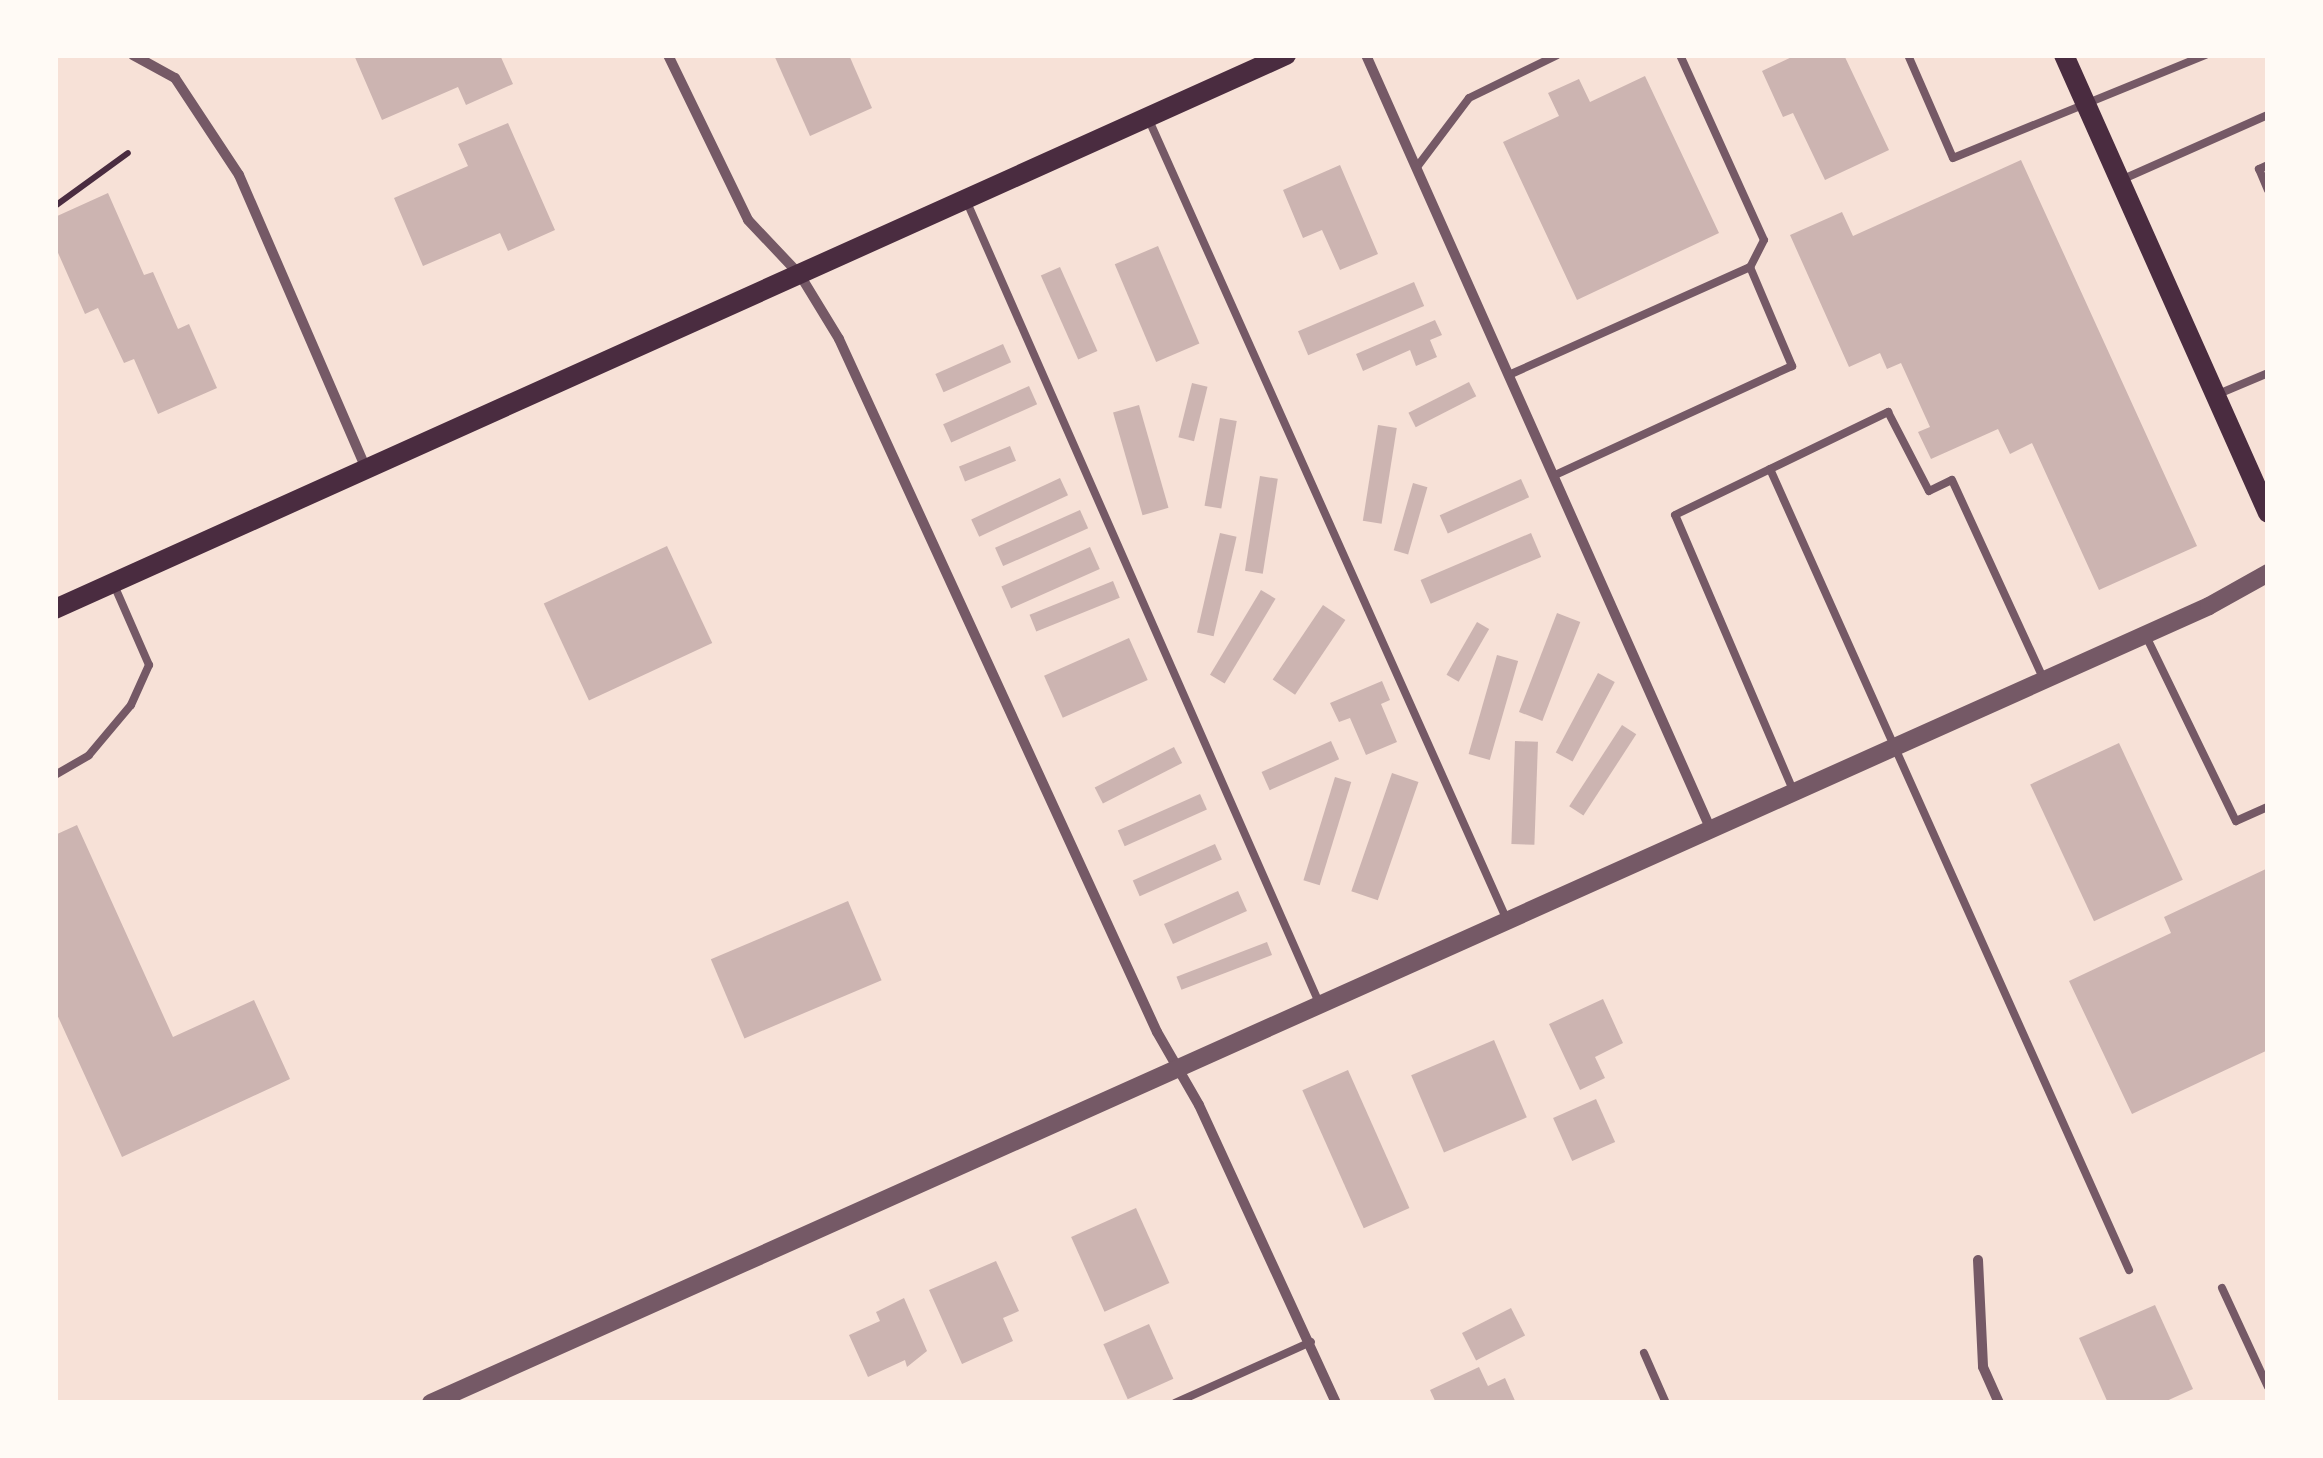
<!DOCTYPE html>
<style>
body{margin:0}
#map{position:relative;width:2323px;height:1458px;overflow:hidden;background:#f7e1d7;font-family:"Open Sans",sans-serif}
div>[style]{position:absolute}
.building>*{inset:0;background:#ccb4b1;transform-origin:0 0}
.path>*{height:6px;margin:-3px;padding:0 3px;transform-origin:3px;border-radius:3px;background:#4a2c40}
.service>*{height:8px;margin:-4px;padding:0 4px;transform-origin:4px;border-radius:4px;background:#755966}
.minor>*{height:10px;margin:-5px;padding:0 5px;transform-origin:5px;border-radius:5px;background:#755966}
.tertiary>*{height:18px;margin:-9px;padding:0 9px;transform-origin:9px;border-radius:9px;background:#755966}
.secondary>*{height:20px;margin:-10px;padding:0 10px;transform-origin:10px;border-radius:10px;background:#4a2c40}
span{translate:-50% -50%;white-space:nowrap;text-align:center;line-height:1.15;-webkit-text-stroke:9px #fffaf5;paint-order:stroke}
.frame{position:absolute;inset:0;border:58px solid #fffaf5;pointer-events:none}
</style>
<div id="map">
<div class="building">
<div style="clip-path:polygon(354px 55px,500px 55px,513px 84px,466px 105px,458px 87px,382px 120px)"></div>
<div style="clip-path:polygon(774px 55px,849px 55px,872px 108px,810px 136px)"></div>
<div style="clip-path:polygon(1796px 55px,1844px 55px,1889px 150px,1825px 180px,1793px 113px,1783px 117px,1762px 71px)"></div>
<div style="clip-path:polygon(1645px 76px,1719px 233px,1577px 300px,1503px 142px,1559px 116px,1548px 93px,1579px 79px,1590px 102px)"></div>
<div style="clip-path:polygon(508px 123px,555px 230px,508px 251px,500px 233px,423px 266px,394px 198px,468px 166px,458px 144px)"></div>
<div style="clip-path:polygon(2021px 160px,2197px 546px,2099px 590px,2032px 443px,2010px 454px,1998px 429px,1931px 459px,1918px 432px,1930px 427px,1901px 363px,1887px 369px,1880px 353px,1849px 367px,1790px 235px,1842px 212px,1853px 236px)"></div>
<div style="clip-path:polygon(1340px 165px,1378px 254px,1340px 270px,1322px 230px,1303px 238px,1283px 190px)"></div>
<div style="clip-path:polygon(108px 193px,144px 275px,153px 272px,178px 329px,189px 324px,217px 388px,158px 414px,134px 359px,124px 363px,98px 308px,85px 314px,55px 246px,55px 217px)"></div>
<div style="left:1158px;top:246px;width:106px;height:47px;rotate:67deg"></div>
<div style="left:1060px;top:267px;width:92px;height:21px;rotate:66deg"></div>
<div style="left:1414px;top:282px;width:26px;height:126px;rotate:67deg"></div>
<div style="clip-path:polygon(1435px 320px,1442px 335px,1430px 340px,1437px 357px,1416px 366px,1410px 350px,1363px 371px,1356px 354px)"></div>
<div style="left:1003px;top:344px;width:20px;height:74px;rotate:66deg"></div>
<div style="left:1469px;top:382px;width:16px;height:68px;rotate:63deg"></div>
<div style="left:1192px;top:383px;width:16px;height:56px;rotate:14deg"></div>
<div style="left:1029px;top:386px;width:20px;height:94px;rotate:66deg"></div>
<div style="left:1139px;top:405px;width:107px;height:27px;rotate:74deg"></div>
<div style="left:1220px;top:418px;width:17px;height:89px;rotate:10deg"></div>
<div style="left:1378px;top:425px;width:19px;height:97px;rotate:9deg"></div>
<div style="left:1010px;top:446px;width:16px;height:55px;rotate:68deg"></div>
<div style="left:1260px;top:476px;width:18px;height:96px;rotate:9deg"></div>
<div style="left:1060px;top:478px;width:19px;height:98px;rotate:65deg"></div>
<div style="left:1521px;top:479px;width:20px;height:89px;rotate:66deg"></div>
<div style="left:1413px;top:483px;width:15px;height:70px;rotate:16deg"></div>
<div style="left:1080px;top:510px;width:20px;height:93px;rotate:66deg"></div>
<div style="left:1220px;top:533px;width:17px;height:102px;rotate:13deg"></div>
<div style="left:1531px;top:533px;width:26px;height:120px;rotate:67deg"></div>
<div style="left:667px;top:546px;width:107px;height:136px;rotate:65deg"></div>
<div style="left:1090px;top:547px;width:24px;height:97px;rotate:66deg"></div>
<div style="left:1113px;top:581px;width:18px;height:90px;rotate:68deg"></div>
<div style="left:1261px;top:590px;width:17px;height:99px;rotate:31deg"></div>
<div style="left:1323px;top:605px;width:27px;height:90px;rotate:34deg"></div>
<div style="left:1557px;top:613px;width:25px;height:106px;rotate:21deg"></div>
<div style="left:1477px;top:622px;width:14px;height:61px;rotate:30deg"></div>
<div style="left:1129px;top:638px;width:46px;height:93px;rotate:66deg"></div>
<div style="left:1497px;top:655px;width:22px;height:103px;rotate:16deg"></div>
<div style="left:1598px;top:673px;width:19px;height:90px;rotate:28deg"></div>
<div style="clip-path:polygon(1382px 681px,1390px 700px,1381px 704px,1397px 742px,1366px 755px,1350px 718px,1339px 722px,1330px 703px)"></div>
<div style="left:1622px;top:725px;width:17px;height:97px;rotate:33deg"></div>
<div style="left:1331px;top:741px;width:20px;height:76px;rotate:66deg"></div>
<div style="left:1515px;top:741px;width:23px;height:103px;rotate:2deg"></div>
<div style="left:2119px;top:743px;width:151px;height:98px;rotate:65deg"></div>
<div style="left:1174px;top:747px;width:18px;height:89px;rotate:63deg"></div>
<div style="left:1392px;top:773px;width:28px;height:125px;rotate:19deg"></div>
<div style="left:1335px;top:777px;width:17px;height:108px;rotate:17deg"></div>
<div style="left:1200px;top:794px;width:17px;height:90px;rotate:66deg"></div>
<div style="clip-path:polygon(77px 825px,173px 1037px,254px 1000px,290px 1079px,122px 1157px,55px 1010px,55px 835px)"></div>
<div style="left:1215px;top:844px;width:17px;height:90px;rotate:66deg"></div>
<div style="clip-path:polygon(2268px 868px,2268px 1050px,2132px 1114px,2069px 981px,2171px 933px,2164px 917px)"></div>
<div style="left:1238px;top:891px;width:22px;height:81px;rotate:66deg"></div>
<div style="left:848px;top:901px;width:86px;height:149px;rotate:67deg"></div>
<div style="left:1267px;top:942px;width:14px;height:97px;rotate:69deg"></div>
<div style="clip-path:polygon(1603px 999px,1623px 1043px,1595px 1057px,1605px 1078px,1580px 1090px,1549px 1024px)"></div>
<div style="left:1494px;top:1040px;width:84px;height:90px;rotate:67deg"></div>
<div style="left:1348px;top:1070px;width:151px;height:50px;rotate:66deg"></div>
<div style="left:1596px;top:1099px;width:47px;height:47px;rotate:66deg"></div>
<div style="left:1136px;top:1208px;width:82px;height:71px;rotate:66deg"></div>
<div style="clip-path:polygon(996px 1261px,1019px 1311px,1003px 1318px,1013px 1341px,962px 1364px,929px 1290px)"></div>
<div style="clip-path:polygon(904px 1298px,927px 1351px,907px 1367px,905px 1360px,868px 1377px,849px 1335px,880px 1321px,876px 1312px)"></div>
<div style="clip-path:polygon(2155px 1305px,2193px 1389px,2162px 1403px,2108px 1403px,2079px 1338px)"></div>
<div style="left:1511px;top:1308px;width:31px;height:55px;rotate:63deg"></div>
<div style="left:1149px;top:1324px;width:60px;height:50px;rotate:66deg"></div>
<div style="clip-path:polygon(1479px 1367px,1488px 1386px,1505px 1378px,1516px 1403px,1436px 1403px,1430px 1390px)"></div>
</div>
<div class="path">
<div style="left:55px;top:206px;width:90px;rotate:-36deg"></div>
</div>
<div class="service">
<div style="left:1680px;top:55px;width:203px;rotate:65.6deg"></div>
<div style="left:1764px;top:240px;width:30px;rotate:117deg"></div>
<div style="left:1908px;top:55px;width:112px;rotate:66.4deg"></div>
<div style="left:1953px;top:158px;width:273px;rotate:-22.2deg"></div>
<div style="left:1148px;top:118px;width:879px;rotate:65.89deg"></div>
<div style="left:2268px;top:165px;width:10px;rotate:156deg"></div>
<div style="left:2259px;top:169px;width:23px;rotate:67deg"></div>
<div style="left:1417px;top:167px;width:86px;rotate:-53deg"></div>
<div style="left:1469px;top:98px;width:98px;rotate:-26deg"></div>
<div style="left:2121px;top:180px;width:161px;rotate:-23.9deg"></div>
<div style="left:966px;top:200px;width:879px;rotate:66.26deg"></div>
<div style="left:1511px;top:374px;width:262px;rotate:-24.1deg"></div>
<div style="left:1750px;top:267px;width:108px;rotate:67deg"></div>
<div style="left:1792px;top:366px;width:261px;rotate:155.3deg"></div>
<div style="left:2216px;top:395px;width:56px;rotate:-22.9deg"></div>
<div style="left:1770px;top:469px;width:878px;rotate:65.86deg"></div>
<div style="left:2145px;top:634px;width:208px;rotate:64.1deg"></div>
<div style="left:2236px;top:821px;width:35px;rotate:-24deg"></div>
<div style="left:55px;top:775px;width:39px;rotate:-30deg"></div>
<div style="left:89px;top:755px;width:65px;rotate:-50deg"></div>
<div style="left:131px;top:705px;width:44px;rotate:-65.8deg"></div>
<div style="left:149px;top:665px;width:87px;rotate:-113.6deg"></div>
<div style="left:1793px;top:790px;width:299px;rotate:-113.2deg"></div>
<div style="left:1675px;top:515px;width:237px;rotate:-25.8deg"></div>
<div style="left:1888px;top:412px;width:89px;rotate:62.6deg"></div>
<div style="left:1929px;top:491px;width:25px;rotate:-26deg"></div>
<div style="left:1952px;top:480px;width:220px;rotate:65.3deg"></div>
<div style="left:2222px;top:1288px;width:109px;rotate:65.1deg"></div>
<div style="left:1644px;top:1353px;width:55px;rotate:66.3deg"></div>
<div style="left:1175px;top:1403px;width:149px;rotate:-24.2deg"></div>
</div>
<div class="minor">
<div style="left:133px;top:55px;width:48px;rotate:28.7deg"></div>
<div style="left:175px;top:78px;width:116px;rotate:56.6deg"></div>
<div style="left:239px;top:175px;width:320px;rotate:66.6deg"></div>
<div style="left:668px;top:55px;width:183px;rotate:64.1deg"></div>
<div style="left:748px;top:220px;width:76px;rotate:46.6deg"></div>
<div style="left:800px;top:275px;width:75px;rotate:58.6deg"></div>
<div style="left:839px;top:339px;width:762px;rotate:65.35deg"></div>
<div style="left:1157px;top:1032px;width:84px;rotate:60.1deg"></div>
<div style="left:1199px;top:1105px;width:328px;rotate:65.3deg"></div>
<div style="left:1366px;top:55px;width:848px;rotate:66deg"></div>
<div style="left:1978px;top:1260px;width:107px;rotate:87.3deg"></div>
<div style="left:1983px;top:1367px;width:39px;rotate:66deg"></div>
</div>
<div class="tertiary">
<div style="left:431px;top:1403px;width:1948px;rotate:-24.14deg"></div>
<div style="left:2209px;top:606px;width:68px;rotate:-29.2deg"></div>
</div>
<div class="secondary">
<div style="left:2064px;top:55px;width:501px;rotate:65.99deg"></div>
<div style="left:55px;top:609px;width:1350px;rotate:-24.23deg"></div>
</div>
<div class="frame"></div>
</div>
